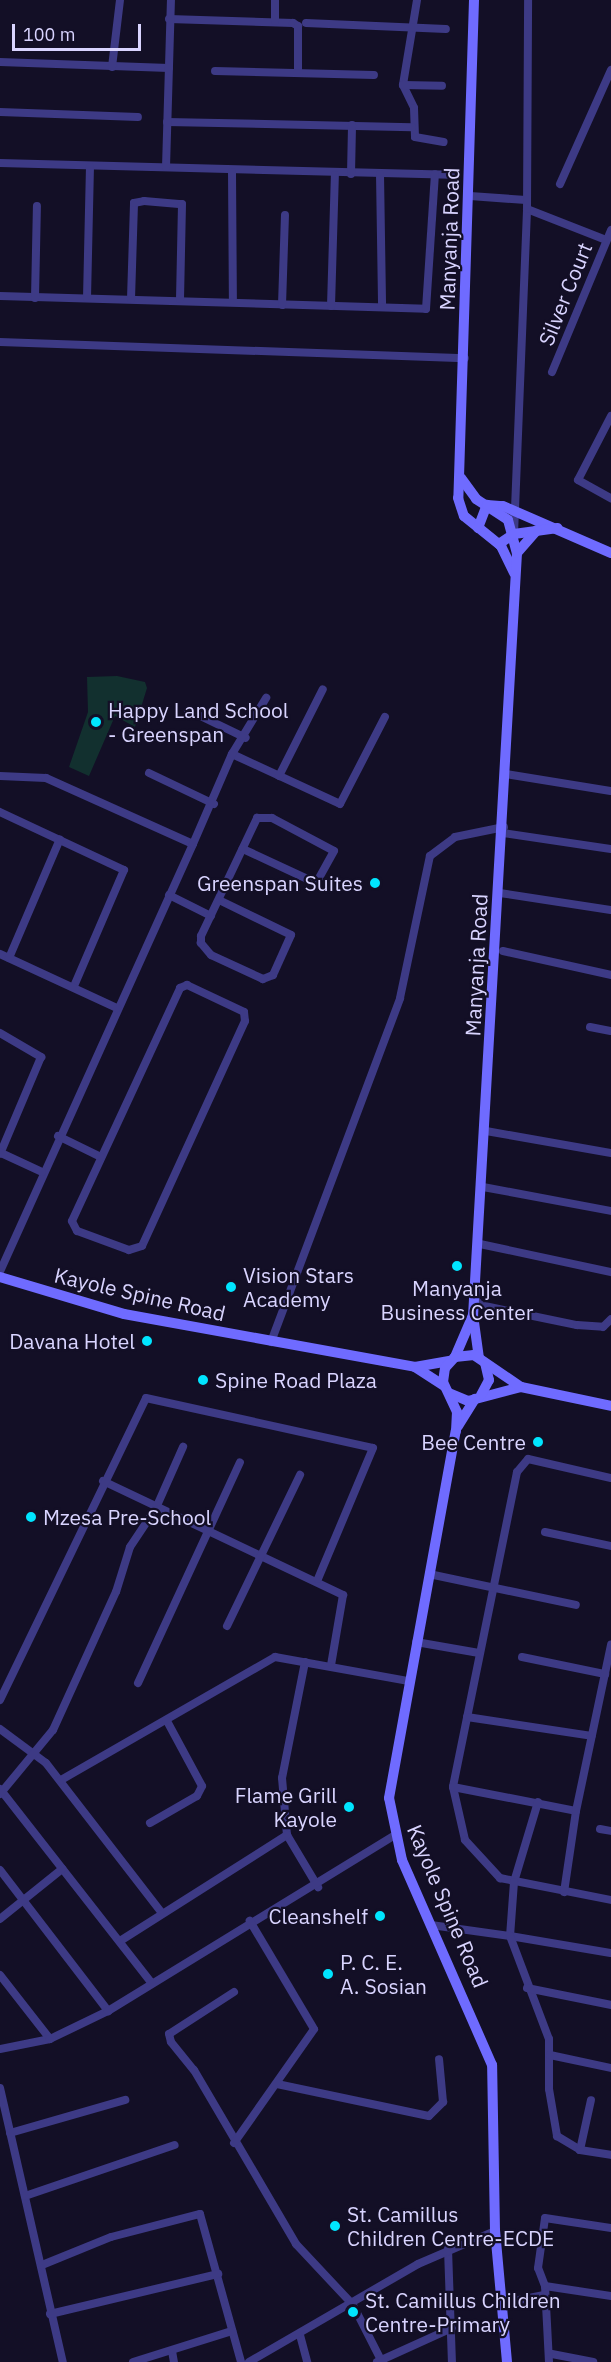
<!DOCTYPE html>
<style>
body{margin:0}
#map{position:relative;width:611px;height:2362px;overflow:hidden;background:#130f26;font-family:"IBM Plex Sans",sans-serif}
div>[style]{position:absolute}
.green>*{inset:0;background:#12302f}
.street>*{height:8px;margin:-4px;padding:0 4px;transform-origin:4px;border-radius:4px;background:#3d3a85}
.secondary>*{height:10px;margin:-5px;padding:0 5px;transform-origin:5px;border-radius:5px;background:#6f6bff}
.dots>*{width:16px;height:16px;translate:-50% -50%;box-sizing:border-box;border:3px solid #130f26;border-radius:50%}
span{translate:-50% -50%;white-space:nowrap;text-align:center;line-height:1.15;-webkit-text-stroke:4.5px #130f26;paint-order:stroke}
.street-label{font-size:21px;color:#d9d4ff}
.poi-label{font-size:21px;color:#d9d4ff}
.left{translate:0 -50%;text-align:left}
.right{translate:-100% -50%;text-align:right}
.scale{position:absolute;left:12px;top:24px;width:129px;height:27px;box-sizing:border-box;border:3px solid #d9d4ff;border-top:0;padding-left:8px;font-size:18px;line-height:21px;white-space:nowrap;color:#d9d4ff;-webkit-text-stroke:4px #130f26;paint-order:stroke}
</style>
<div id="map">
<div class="green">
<div style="clip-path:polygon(117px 676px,145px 682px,147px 688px,135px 727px,115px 716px,89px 776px,69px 767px,88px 712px,87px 677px)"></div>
</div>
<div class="street">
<div style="left:417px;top:0;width:86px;rotate:99.4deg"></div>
<div style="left:403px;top:85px;width:25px;rotate:64deg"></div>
<div style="left:414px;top:108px;width:29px;rotate:88deg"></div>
<div style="left:415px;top:137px;width:29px;rotate:10deg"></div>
<div style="left:169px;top:19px;width:124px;rotate:1.8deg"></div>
<div style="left:293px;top:23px;width:6px;rotate:31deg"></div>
<div style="left:298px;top:26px;width:47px;rotate:90deg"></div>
<div style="left:275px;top:21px;width:21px;rotate:-90deg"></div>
<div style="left:306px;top:23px;width:140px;rotate:2.5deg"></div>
<div style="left:0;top:62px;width:169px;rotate:2deg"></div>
<div style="left:112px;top:67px;width:67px;rotate:-83.2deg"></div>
<div style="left:215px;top:71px;width:159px;rotate:1.4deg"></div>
<div style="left:403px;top:85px;width:39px;rotate:1deg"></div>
<div style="left:0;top:112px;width:138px;rotate:2.1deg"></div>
<div style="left:167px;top:122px;width:245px;rotate:1.2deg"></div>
<div style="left:0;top:163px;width:451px;rotate:1.5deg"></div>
<div style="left:166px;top:167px;width:167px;rotate:-88.3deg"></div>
<div style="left:232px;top:172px;width:130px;rotate:89.6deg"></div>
<div style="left:351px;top:174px;width:49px;rotate:-88.8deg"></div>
<div style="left:380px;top:174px;width:133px;rotate:89.1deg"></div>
<div style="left:560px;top:184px;width:125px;rotate:-65.9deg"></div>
<div style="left:470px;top:196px;width:56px;rotate:4.1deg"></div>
<div style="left:527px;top:209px;width:85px;rotate:21.4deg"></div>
<div style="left:0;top:296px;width:426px;rotate:1.7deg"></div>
<div style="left:426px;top:309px;width:135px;rotate:-86.2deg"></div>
<div style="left:35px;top:298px;width:92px;rotate:-88.8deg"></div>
<div style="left:87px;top:298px;width:131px;rotate:-88.7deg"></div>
<div style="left:131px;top:299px;width:96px;rotate:-88.2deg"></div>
<div style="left:134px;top:203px;width:10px;rotate:-11deg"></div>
<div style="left:144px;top:201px;width:38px;rotate:5deg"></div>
<div style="left:182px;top:204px;width:95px;rotate:91.2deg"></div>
<div style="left:282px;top:305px;width:90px;rotate:-88.1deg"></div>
<div style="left:331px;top:306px;width:131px;rotate:-88.3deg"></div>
<div style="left:0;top:342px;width:465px;rotate:2deg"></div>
<div style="left:552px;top:372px;width:154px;rotate:-67.4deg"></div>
<div style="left:611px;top:416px;width:72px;rotate:117.3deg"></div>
<div style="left:578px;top:480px;width:38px;rotate:29deg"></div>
<div style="left:514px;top:534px;width:325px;rotate:-87.7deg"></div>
<div style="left:527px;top:209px;width:209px;rotate:-89.7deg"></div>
<div style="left:188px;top:710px;width:64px;rotate:25.8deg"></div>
<div style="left:232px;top:754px;width:119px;rotate:24.8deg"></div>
<div style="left:340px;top:804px;width:98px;rotate:-62.7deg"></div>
<div style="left:149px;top:773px;width:72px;rotate:25.5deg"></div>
<div style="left:506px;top:774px;width:106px;rotate:9.2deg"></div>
<div style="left:0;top:776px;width:46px;rotate:2.5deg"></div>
<div style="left:46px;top:778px;width:161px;rotate:24.2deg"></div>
<div style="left:193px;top:844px;width:470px;rotate:114.3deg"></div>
<div style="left:279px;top:776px;width:97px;rotate:-63.2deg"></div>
<div style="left:0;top:812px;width:137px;rotate:25.1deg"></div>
<div style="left:124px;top:870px;width:126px;rotate:113.3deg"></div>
<div style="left:503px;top:833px;width:109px;rotate:8.4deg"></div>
<div style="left:193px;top:844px;width:98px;rotate:-66.6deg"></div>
<div style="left:232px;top:754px;width:66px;rotate:-58.7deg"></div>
<div style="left:500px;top:893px;width:112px;rotate:8.7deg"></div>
<div style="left:169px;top:895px;width:47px;rotate:26.6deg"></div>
<div style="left:219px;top:900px;width:80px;rotate:25.9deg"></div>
<div style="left:291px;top:935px;width:44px;rotate:114.2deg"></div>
<div style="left:273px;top:975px;width:11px;rotate:158deg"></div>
<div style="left:263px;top:979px;width:57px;rotate:-155.2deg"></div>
<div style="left:211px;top:955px;width:16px;rotate:-130deg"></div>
<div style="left:201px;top:943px;width:7px;rotate:-90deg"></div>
<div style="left:201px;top:936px;width:131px;rotate:-64.6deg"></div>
<div style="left:257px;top:818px;width:15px"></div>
<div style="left:272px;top:818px;width:70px;rotate:28deg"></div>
<div style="left:334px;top:851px;width:37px;rotate:119deg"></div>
<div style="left:316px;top:883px;width:81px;rotate:-155deg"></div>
<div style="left:503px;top:951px;width:111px;rotate:12.5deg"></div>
<div style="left:0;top:954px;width:129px;rotate:24.8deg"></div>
<div style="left:9px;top:958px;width:129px;rotate:-66.8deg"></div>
<div style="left:187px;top:985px;width:63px;rotate:25.3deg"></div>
<div style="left:244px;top:1012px;width:9px;rotate:84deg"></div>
<div style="left:245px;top:1021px;width:247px;rotate:114.6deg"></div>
<div style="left:142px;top:1246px;width:14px;rotate:163deg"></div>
<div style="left:129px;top:1250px;width:55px;rotate:-159.9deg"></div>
<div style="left:77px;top:1231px;width:11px;rotate:-117deg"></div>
<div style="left:72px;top:1221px;width:257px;rotate:-65.1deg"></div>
<div style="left:180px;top:988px;width:8px;rotate:-23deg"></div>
<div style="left:590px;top:1027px;width:21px;rotate:11deg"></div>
<div style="left:0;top:1033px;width:48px;rotate:30.3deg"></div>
<div style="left:41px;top:1057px;width:105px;rotate:112.9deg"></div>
<div style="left:486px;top:1131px;width:127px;rotate:10deg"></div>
<div style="left:58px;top:1136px;width:48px;rotate:26deg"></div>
<div style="left:1px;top:1153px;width:45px;rotate:24.9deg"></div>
<div style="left:483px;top:1187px;width:130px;rotate:10.6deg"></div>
<div style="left:480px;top:1244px;width:134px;rotate:12.1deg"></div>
<div style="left:475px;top:1299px;width:8px;rotate:50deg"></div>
<div style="left:480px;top:1305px;width:99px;rotate:11.7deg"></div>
<div style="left:577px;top:1325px;width:26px;rotate:4deg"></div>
<div style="left:603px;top:1327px;width:11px;rotate:-45deg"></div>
<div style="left:271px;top:1342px;width:367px;rotate:-69.4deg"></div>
<div style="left:400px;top:998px;width:145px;rotate:-78.1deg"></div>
<div style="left:430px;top:856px;width:31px;rotate:-37deg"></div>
<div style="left:455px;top:837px;width:50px;rotate:-11.5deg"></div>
<div style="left:611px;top:1478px;width:85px;rotate:-167.1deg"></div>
<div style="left:528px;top:1459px;width:17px;rotate:130deg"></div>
<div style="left:517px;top:1472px;width:321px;rotate:101.5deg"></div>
<div style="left:453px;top:1787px;width:54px;rotate:77.2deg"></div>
<div style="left:465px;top:1840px;width:52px;rotate:47.4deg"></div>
<div style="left:500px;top:1878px;width:113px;rotate:11.2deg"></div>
<div style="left:103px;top:1481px;width:266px;rotate:25.4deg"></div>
<div style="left:343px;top:1595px;width:71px;rotate:99.7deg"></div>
<div style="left:545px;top:1532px;width:67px;rotate:12deg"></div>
<div style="left:429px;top:1574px;width:150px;rotate:11.9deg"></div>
<div style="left:227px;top:1626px;width:168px;rotate:-64.2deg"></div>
<div style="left:416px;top:1642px;width:64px;rotate:9.9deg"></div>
<div style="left:522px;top:1657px;width:85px;rotate:11.6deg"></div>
<div style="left:305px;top:1662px;width:118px;rotate:101.2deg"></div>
<div style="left:282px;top:1778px;width:57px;rotate:85deg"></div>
<div style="left:287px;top:1835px;width:61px;rotate:59.2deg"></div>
<div style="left:138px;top:1683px;width:243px;rotate:-65.2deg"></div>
<div style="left:0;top:1700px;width:335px;rotate:-64.2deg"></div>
<div style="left:146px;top:1398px;width:232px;rotate:12.4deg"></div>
<div style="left:373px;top:1448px;width:142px;rotate:112.8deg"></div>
<div style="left:467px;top:1717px;width:126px;rotate:8.6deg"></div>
<div style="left:0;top:1729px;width:57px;rotate:36.5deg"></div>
<div style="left:46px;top:1763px;width:190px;rotate:52.3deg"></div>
<div style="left:61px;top:1780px;width:247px;rotate:-29.9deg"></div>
<div style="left:275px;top:1657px;width:136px;rotate:10.2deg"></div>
<div style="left:453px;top:1787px;width:125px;rotate:11deg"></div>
<div style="left:576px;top:1811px;width:82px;rotate:98.4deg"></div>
<div style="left:0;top:1789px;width:244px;rotate:52deg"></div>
<div style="left:0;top:1794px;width:83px;rotate:-50.4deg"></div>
<div style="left:53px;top:1730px;width:152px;rotate:-65.5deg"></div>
<div style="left:116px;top:1592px;width:47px;rotate:-72.7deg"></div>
<div style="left:130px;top:1547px;width:47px;rotate:-56.3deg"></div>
<div style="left:156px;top:1508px;width:67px;rotate:-66.1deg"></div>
<div style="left:538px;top:1802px;width:84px;rotate:106.7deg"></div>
<div style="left:514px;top:1882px;width:54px;rotate:94.2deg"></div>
<div style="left:510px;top:1936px;width:102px;rotate:9.6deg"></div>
<div style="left:576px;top:1811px;width:170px;rotate:-78.1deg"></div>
<div style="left:150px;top:1823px;width:54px;rotate:-29.9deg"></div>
<div style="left:197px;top:1796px;width:11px;rotate:-63deg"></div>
<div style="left:202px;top:1786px;width:74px;rotate:-118.3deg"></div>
<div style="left:600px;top:1829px;width:11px;rotate:10deg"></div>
<div style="left:0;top:1870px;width:178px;rotate:52.5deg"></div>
<div style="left:0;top:1919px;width:80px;rotate:-38.9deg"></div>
<div style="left:431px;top:1925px;width:80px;rotate:7.9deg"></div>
<div style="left:510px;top:1936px;width:110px;rotate:69.3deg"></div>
<div style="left:549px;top:2039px;width:50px;rotate:90deg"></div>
<div style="left:549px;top:2089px;width:48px;rotate:80.3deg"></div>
<div style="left:557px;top:2136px;width:27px;rotate:31deg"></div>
<div style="left:580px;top:2150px;width:31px;rotate:9deg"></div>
<div style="left:120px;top:1941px;width:198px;rotate:-32.4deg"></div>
<div style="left:0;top:1975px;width:81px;rotate:52deg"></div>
<div style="left:527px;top:1988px;width:86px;rotate:11.4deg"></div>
<div style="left:234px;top:1992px;width:77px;rotate:147.1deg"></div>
<div style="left:169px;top:2034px;width:8px;rotate:76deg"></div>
<div style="left:171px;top:2042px;width:36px;rotate:51deg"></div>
<div style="left:194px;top:2070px;width:202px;rotate:59.6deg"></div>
<div style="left:296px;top:2244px;width:83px;rotate:46.9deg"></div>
<div style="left:353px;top:2305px;width:62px;rotate:63deg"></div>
<div style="left:0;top:2049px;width:51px;rotate:-11.3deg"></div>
<div style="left:50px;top:2039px;width:64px;rotate:-25.8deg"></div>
<div style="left:108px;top:2011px;width:335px;rotate:-31.5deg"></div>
<div style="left:550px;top:2055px;width:62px;rotate:12deg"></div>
<div style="left:277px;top:2084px;width:155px;rotate:11.9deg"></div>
<div style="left:429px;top:2116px;width:20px;rotate:-45deg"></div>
<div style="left:443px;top:2102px;width:43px;rotate:-95.3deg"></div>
<div style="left:0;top:2088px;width:281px;rotate:77.1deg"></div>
<div style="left:10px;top:2133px;width:120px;rotate:-16deg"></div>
<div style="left:234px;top:2143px;width:139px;rotate:-54.9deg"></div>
<div style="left:314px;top:2029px;width:126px;rotate:-120.7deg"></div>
<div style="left:580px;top:2150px;width:51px;rotate:-77.6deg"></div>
<div style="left:25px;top:2196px;width:158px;rotate:-18.8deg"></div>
<div style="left:448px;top:2249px;width:113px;rotate:88deg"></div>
<div style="left:42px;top:2265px;width:74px;rotate:-22.1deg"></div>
<div style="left:111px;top:2237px;width:92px;rotate:-14.5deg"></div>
<div style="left:200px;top:2214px;width:154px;rotate:74.5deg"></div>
<div style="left:545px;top:2286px;width:67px;rotate:8.6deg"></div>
<div style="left:499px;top:2304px;width:46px;rotate:-11.3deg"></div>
<div style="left:50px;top:2314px;width:173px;rotate:-13.4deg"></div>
<div style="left:300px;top:2335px;width:28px;rotate:75deg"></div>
<div style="left:172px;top:2351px;width:11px;rotate:80deg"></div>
<div style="left:552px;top:2354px;width:42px;rotate:11deg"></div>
<div style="left:133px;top:2362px;width:104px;rotate:-17.4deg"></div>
<div style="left:249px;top:2362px;width:195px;rotate:-30.1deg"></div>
<div style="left:418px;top:2264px;width:84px;rotate:-23.2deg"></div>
<div style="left:377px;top:2362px;width:82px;rotate:-24.4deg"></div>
<div style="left:549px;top:2362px;width:76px;rotate:-93deg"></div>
<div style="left:545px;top:2286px;width:19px;rotate:-111deg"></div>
<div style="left:538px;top:2268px;width:50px;rotate:-82deg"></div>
<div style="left:545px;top:2218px;width:67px;rotate:8.6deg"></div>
</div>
<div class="secondary">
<div style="left:474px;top:0;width:498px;rotate:91.8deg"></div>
<div style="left:458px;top:498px;width:19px;rotate:72deg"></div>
<div style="left:464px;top:516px;width:48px;rotate:39deg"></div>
<div style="left:501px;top:546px;width:30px;rotate:64deg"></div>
<div style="left:461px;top:478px;width:26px;rotate:54deg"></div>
<div style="left:476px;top:499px;width:38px;rotate:33deg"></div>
<div style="left:508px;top:520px;width:34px;rotate:75deg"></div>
<div style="left:517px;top:553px;width:763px;rotate:93.3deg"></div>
<div style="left:473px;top:1315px;width:43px;rotate:82.1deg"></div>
<div style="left:478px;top:528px;width:25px;rotate:-69deg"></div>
<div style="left:487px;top:505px;width:16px;rotate:4deg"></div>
<div style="left:503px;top:506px;width:118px;rotate:23.5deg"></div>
<div style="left:499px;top:544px;width:18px;rotate:-34deg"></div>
<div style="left:514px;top:534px;width:44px;rotate:-7.8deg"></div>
<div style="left:517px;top:553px;width:30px;rotate:-49deg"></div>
<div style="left:0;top:1277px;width:129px;rotate:16.6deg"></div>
<div style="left:124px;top:1314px;width:296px;rotate:10.3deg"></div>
<div style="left:415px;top:1367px;width:35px;rotate:33deg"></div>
<div style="left:455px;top:1357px;width:46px;rotate:-66.8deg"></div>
<div style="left:415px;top:1367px;width:36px;rotate:-10deg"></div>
<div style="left:449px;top:1393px;width:21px;rotate:23deg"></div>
<div style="left:468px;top:1401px;width:55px;rotate:-14.8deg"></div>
<div style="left:521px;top:1387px;width:92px;rotate:11.9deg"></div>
<div style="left:481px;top:1395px;width:17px;rotate:-62deg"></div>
<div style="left:489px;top:1380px;width:17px;rotate:-103deg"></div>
<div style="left:458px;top:1426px;width:32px;rotate:-58deg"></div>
<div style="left:507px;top:2362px;width:132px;rotate:-95.2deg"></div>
<div style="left:495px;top:2231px;width:166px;rotate:-91deg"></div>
<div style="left:492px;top:2065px;width:224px;rotate:-113.7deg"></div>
<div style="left:402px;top:1860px;width:63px;rotate:-101.8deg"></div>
<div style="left:389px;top:1798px;width:373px;rotate:-79.7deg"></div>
<div style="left:456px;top:1431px;width:19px;rotate:-87deg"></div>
<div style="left:457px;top:1412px;width:33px;rotate:-115deg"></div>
<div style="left:443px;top:1382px;width:14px;rotate:-82deg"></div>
<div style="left:445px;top:1368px;width:15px;rotate:-48deg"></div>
<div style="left:455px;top:1357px;width:19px;rotate:-6deg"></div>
<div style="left:474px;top:1355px;width:57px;rotate:34.2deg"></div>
</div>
<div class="dots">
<div style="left:96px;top:722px;background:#00e5ff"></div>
<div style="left:375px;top:883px;background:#00e5ff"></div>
<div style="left:457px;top:1266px;background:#00e5ff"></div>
<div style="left:231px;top:1287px;background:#00e5ff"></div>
<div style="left:147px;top:1341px;background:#00e5ff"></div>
<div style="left:203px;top:1380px;background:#00e5ff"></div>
<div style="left:538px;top:1442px;background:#00e5ff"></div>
<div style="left:31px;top:1517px;background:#00e5ff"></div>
<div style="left:349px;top:1807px;background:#00e5ff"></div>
<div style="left:380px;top:1916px;background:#00e5ff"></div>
<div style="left:328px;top:1974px;background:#00e5ff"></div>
<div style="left:335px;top:2226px;background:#00e5ff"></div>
<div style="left:353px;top:2312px;background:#00e5ff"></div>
</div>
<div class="street-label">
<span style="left:449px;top:239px;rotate:-88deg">Manyanja Road</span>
<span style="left:565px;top:294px;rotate:-68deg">Silver Court</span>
<span style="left:476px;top:965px;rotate:-87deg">Manyanja Road</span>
<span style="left:140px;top:1294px;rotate:13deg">Kayole Spine Road</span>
<span style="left:448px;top:1906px;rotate:67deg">Kayole Spine Road</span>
</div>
<div class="poi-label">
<span class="left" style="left:108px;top:722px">Happy Land School<br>- Greenspan</span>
<span class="right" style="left:363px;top:883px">Greenspan Suites</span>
<span class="left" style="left:243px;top:1287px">Vision Stars<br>Academy</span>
<span style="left:457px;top:1300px">Manyanja<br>Business Center</span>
<span class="right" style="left:135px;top:1341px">Davana Hotel</span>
<span class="left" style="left:215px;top:1380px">Spine Road Plaza</span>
<span class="right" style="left:526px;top:1442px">Bee Centre</span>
<span class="left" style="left:43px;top:1517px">Mzesa Pre-School</span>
<span class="right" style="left:337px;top:1807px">Flame Grill<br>Kayole</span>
<span class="right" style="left:368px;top:1916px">Cleanshelf</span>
<span class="left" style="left:340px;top:1974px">P. C. E.<br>A. Sosian</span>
<span class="left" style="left:347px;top:2226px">St. Camillus<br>Children Centre-ECDE</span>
<span class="left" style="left:365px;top:2312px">St. Camillus Children<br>Centre-Primary</span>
</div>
<div class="scale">100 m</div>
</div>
